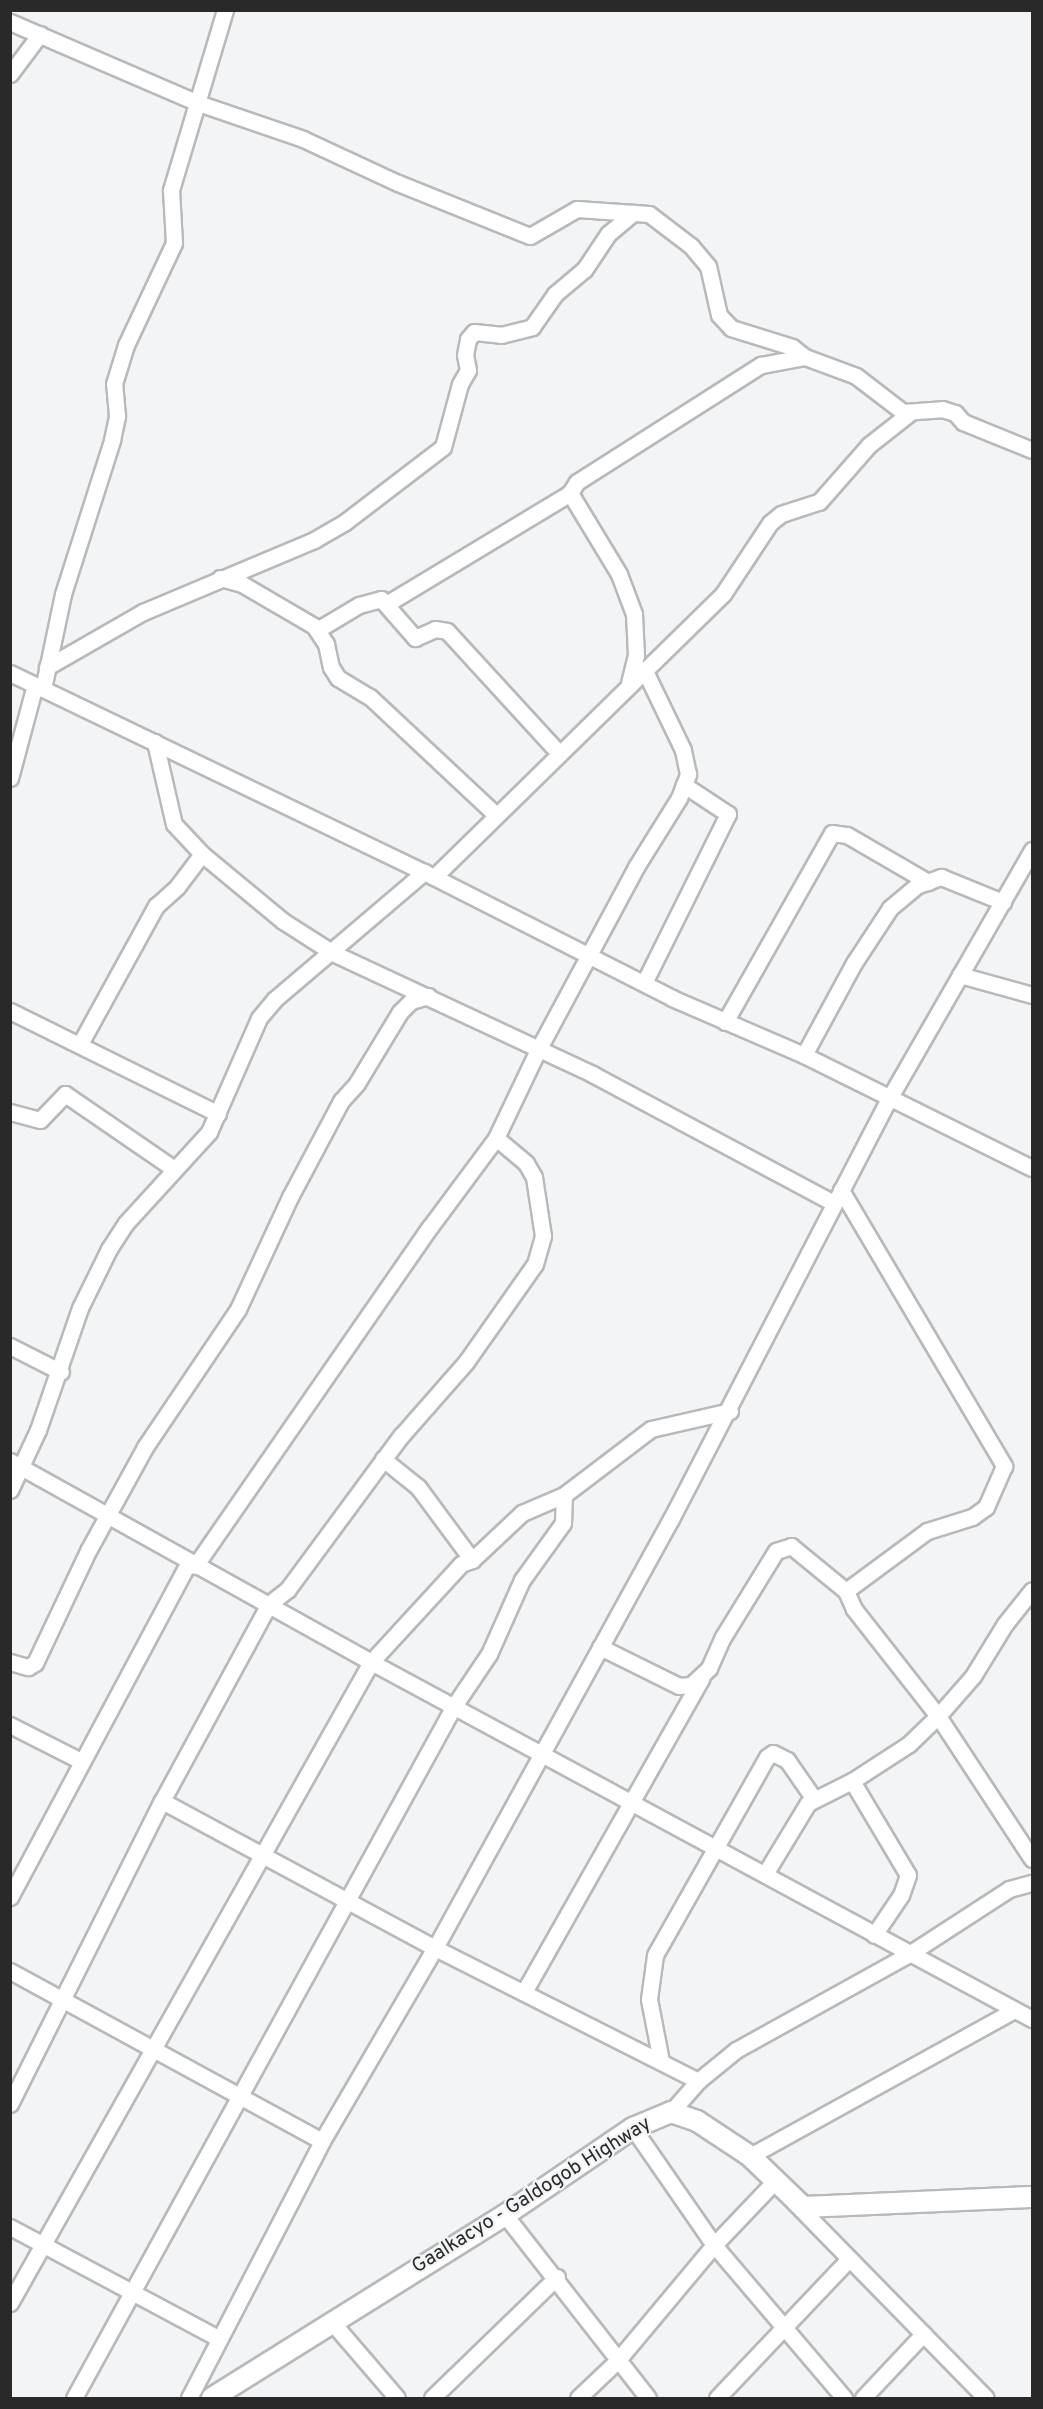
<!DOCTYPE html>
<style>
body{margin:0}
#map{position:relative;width:1043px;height:2409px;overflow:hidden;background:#f3f4f5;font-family:Overpass,sans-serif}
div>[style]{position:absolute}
.roads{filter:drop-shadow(2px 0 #b8b9ba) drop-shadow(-2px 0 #b8b9ba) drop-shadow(0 2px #b8b9ba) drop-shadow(0 -2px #b8b9ba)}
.minor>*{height:15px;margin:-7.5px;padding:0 7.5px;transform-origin:7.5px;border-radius:7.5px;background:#fff}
.tertiary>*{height:20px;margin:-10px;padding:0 10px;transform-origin:10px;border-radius:10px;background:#fff}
span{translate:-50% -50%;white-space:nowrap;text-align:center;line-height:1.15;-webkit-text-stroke:4.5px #f3f4f5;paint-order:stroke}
.street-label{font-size:20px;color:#29292a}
.frame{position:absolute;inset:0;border:12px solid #29292a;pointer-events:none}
</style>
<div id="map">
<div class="roads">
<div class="minor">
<div style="left:10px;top:22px;width:205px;rotate:23.3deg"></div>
<div style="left:198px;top:103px;width:111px;rotate:18.9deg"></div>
<div style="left:303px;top:139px;width:105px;rotate:24.9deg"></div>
<div style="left:398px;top:183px;width:142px;rotate:21.9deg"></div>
<div style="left:530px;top:236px;width:54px;rotate:-29.9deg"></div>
<div style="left:577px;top:209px;width:72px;rotate:4deg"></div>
<div style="left:649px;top:214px;width:53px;rotate:37.3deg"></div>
<div style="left:691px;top:246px;width:26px;rotate:50deg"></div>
<div style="left:708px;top:266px;width:50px;rotate:77.3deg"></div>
<div style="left:719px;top:315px;width:18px;rotate:47deg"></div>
<div style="left:731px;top:328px;width:64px;rotate:17.3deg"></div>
<div style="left:792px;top:347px;width:16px;rotate:38deg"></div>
<div style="left:805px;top:357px;width:54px;rotate:20.4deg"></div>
<div style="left:856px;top:376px;width:59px;rotate:37.5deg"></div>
<div style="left:903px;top:412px;width:39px;rotate:-4deg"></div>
<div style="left:942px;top:409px;width:14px;rotate:17deg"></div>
<div style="left:955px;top:413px;width:12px;rotate:48deg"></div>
<div style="left:963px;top:422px;width:74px;rotate:22.1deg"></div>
<div style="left:10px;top:74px;width:50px;rotate:-53.1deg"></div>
<div style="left:220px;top:578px;width:23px;rotate:15deg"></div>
<div style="left:242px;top:584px;width:83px;rotate:30.3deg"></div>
<div style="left:314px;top:626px;width:22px;rotate:56deg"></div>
<div style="left:326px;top:644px;width:24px;rotate:78deg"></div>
<div style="left:331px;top:667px;width:13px;rotate:58deg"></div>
<div style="left:338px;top:678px;width:37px;rotate:31deg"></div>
<div style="left:370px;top:697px;width:171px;rotate:43.1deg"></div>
<div style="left:388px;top:603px;width:213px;rotate:-31.1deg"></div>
<div style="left:317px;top:630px;width:49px;rotate:-30.8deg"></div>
<div style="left:359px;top:605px;width:23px;rotate:-15deg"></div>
<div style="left:381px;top:599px;width:52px;rotate:48.9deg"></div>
<div style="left:415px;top:638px;width:22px;rotate:-24deg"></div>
<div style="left:435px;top:629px;width:12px;rotate:9deg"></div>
<div style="left:447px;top:631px;width:164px;rotate:47.5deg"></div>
<div style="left:47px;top:667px;width:111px;rotate:-29.8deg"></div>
<div style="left:143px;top:612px;width:186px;rotate:-22.8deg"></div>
<div style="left:314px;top:540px;width:36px;rotate:-30deg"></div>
<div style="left:345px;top:522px;width:123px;rotate:-37.4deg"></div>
<div style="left:443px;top:447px;width:65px;rotate:-74.9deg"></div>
<div style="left:460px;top:384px;width:16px;rotate:-60deg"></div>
<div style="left:468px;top:370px;width:15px;rotate:-101deg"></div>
<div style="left:465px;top:355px;width:16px;rotate:-79deg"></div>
<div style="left:468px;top:339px;width:9px;rotate:-49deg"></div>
<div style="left:474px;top:332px;width:27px;rotate:6deg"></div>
<div style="left:501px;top:335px;width:32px;rotate:-14deg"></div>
<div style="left:532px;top:327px;width:40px;rotate:-55.1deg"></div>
<div style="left:555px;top:294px;width:38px;rotate:-40deg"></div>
<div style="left:584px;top:270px;width:43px;rotate:-56.3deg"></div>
<div style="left:608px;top:234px;width:33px;rotate:-40deg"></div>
<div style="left:10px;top:673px;width:459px;rotate:25.7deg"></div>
<div style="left:424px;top:872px;width:278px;rotate:26.9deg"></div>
<div style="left:672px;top:998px;width:144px;rotate:23.4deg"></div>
<div style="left:804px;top:1055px;width:254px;rotate:26.4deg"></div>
<div style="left:629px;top:683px;width:29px;rotate:-76deg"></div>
<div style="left:636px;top:655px;width:41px;rotate:-92.8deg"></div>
<div style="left:634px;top:614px;width:43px;rotate:-110.6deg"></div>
<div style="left:619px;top:574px;width:95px;rotate:-121.2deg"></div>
<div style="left:570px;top:493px;width:13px;rotate:-58deg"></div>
<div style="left:577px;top:482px;width:218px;rotate:-32.5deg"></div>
<div style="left:761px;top:365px;width:45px;rotate:-10.3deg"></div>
<div style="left:43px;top:689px;width:97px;rotate:-78.1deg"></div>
<div style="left:63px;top:594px;width:162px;rotate:-72.3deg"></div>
<div style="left:112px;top:440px;width:25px;rotate:-78deg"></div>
<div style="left:117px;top:416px;width:32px;rotate:-95deg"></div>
<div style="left:114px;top:384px;width:41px;rotate:-72.9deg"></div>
<div style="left:126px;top:345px;width:113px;rotate:-64.8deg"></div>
<div style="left:174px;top:243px;width:53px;rotate:-93.2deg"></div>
<div style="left:171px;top:190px;width:188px;rotate:-73.3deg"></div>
<div style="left:155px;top:742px;width:84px;rotate:77deg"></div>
<div style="left:174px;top:824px;width:41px;rotate:47deg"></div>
<div style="left:10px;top:778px;width:96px;rotate:-75deg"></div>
<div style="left:434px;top:877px;width:404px;rotate:-44.4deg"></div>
<div style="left:723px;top:594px;width:85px;rotate:-56.5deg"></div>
<div style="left:770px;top:523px;width:14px;rotate:-39deg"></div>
<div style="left:781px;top:514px;width:40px;rotate:-18deg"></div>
<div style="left:819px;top:502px;width:76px;rotate:-48.7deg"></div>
<div style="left:869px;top:445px;width:53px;rotate:-38.2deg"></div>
<div style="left:960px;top:975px;width:75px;rotate:15.5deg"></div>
<div style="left:644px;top:983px;width:189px;rotate:-63.6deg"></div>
<div style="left:728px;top:814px;width:53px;rotate:-146.6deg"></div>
<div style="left:10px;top:1011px;width:232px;rotate:26.3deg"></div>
<div style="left:725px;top:1022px;width:217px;rotate:-60.5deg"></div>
<div style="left:832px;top:833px;width:15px;rotate:8deg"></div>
<div style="left:847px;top:835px;width:94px;rotate:30.1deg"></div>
<div style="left:80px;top:1044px;width:158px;rotate:-61.2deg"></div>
<div style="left:156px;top:906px;width:28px;rotate:-42deg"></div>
<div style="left:177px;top:887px;width:41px;rotate:-52.9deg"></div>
<div style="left:202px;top:854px;width:105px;rotate:39.6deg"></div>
<div style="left:283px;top:921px;width:59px;rotate:32.6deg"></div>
<div style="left:333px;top:953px;width:286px;rotate:25deg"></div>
<div style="left:592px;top:1074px;width:274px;rotate:28.1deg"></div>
<div style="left:804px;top:1055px;width:105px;rotate:-61.5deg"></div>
<div style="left:854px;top:963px;width:66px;rotate:-56.8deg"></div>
<div style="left:890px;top:908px;width:34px;rotate:-40deg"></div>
<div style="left:916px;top:886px;width:27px;rotate:-20deg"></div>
<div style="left:941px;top:877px;width:67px;rotate:22deg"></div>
<div style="left:10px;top:1112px;width:31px;rotate:15deg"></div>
<div style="left:40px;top:1120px;width:36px;rotate:-46deg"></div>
<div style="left:65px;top:1094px;width:132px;rotate:34.5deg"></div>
<div style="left:841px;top:1190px;width:321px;rotate:59.4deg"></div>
<div style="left:1004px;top:1466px;width:45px;rotate:113.7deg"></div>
<div style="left:986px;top:1507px;width:17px;rotate:144deg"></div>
<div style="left:972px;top:1517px;width:47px;rotate:162.7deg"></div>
<div style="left:927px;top:1531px;width:101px;rotate:143.5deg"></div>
<div style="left:10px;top:1346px;width:57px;rotate:27deg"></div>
<div style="left:383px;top:1459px;width:45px;rotate:38.7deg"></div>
<div style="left:418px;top:1487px;width:91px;rotate:53.5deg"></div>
<div style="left:10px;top:1461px;width:413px;rotate:29.1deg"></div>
<div style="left:371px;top:1662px;width:751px;rotate:28.37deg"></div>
<div style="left:10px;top:1490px;width:66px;rotate:-65deg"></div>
<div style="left:38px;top:1430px;width:129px;rotate:-71deg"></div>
<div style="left:80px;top:1308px;width:66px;rotate:-63.8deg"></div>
<div style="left:109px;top:1249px;width:31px;rotate:-57deg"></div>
<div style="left:126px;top:1223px;width:123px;rotate:-47.6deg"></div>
<div style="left:209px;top:1132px;width:124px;rotate:-66.3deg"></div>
<div style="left:259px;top:1018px;width:25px;rotate:-50deg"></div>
<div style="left:275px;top:999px;width:196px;rotate:-40.4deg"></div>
<div style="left:195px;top:1566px;width:412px;rotate:-55.3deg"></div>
<div style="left:430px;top:1227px;width:111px;rotate:-53.4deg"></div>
<div style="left:496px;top:1138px;width:98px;rotate:-64.5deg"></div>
<div style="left:538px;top:1050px;width:208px;rotate:-61.8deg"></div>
<div style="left:636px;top:867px;width:81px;rotate:-58.1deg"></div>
<div style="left:679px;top:798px;width:26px;rotate:-69deg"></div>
<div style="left:688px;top:774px;width:25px;rotate:-102deg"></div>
<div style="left:683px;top:750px;width:90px;rotate:-115.7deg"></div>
<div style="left:600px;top:1647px;width:88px;rotate:26.3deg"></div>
<div style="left:679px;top:1686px;width:12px;rotate:-5deg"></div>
<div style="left:691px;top:1685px;width:25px;rotate:-43deg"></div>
<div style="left:709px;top:1668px;width:34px;rotate:-66deg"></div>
<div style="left:723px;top:1637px;width:101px;rotate:-58.4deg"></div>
<div style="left:776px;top:1551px;width:16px;rotate:-18deg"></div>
<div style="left:791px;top:1546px;width:71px;rotate:39.3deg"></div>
<div style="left:846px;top:1591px;width:20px;rotate:66deg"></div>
<div style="left:854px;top:1609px;width:136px;rotate:51.9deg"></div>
<div style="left:938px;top:1716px;width:171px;rotate:56.7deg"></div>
<div style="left:10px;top:1662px;width:19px;rotate:16deg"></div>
<div style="left:28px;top:1667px;width:8px;rotate:-30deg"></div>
<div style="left:35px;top:1663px;width:126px;rotate:-64.7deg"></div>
<div style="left:89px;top:1549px;width:116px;rotate:-61.2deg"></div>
<div style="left:145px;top:1447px;width:166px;rotate:-56deg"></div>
<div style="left:238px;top:1309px;width:123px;rotate:-65.1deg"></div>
<div style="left:290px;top:1197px;width:109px;rotate:-62deg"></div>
<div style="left:341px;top:1101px;width:24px;rotate:-48deg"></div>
<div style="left:357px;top:1083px;width:83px;rotate:-58.8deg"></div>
<div style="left:400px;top:1012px;width:16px;rotate:-45deg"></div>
<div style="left:411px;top:1001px;width:18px;rotate:-16deg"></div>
<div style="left:10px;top:1725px;width:80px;rotate:26.9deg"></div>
<div style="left:852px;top:1781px;width:109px;rotate:59.2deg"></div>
<div style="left:908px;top:1875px;width:21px;rotate:109deg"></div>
<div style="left:901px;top:1895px;width:48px;rotate:124deg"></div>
<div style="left:162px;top:1801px;width:310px;rotate:28.3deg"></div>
<div style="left:435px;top:1948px;width:295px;rotate:26.8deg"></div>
<div style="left:765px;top:1874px;width:83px;rotate:-58.8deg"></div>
<div style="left:808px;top:1803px;width:49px;rotate:-26.6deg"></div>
<div style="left:852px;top:1781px;width:68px;rotate:-33deg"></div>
<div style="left:909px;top:1744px;width:40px;rotate:-44deg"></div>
<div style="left:938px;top:1716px;width:53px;rotate:-48.8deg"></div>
<div style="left:973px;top:1676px;width:61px;rotate:-58.4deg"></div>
<div style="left:1005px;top:1624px;width:43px;rotate:-51.5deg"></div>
<div style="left:10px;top:1897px;width:380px;rotate:-61.9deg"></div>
<div style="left:10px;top:1971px;width:355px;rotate:28.6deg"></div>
<div style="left:524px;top:1992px;width:360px;rotate:-60.5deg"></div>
<div style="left:661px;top:2061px;width:63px;rotate:-101deg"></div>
<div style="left:649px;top:1999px;width:44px;rotate:-82.2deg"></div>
<div style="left:655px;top:1955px;width:227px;rotate:-60.5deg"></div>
<div style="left:767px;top:1757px;width:7px;rotate:-34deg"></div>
<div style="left:773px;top:1753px;width:16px;rotate:27deg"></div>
<div style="left:787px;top:1760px;width:47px;rotate:55.3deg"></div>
<div style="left:10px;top:2104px;width:339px;rotate:-63.4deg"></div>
<div style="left:162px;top:1801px;width:224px;rotate:-61.5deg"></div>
<div style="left:269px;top:1604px;width:24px;rotate:-38deg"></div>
<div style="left:288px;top:1589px;width:190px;rotate:-53.6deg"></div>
<div style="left:401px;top:1436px;width:98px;rotate:-48.7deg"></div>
<div style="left:466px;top:1362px;width:120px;rotate:-54.9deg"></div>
<div style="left:535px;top:1264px;width:29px;rotate:-74deg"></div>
<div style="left:543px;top:1236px;width:60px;rotate:-98.7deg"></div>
<div style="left:534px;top:1177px;width:16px;rotate:-120deg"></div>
<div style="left:526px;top:1163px;width:39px;rotate:-140deg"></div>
<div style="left:671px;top:2112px;width:41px;rotate:-48.9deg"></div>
<div style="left:698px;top:2081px;width:49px;rotate:-39.2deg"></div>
<div style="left:736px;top:2050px;width:198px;rotate:-29deg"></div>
<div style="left:909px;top:1954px;width:119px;rotate:-33deg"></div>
<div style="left:1009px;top:1889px;width:24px;rotate:-15deg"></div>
<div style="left:633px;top:2128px;width:142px;rotate:55.3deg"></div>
<div style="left:714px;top:2245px;width:201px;rotate:49.6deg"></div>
<div style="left:756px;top:2163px;width:9px;rotate:-131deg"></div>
<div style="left:750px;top:2156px;width:302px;rotate:-28.9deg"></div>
<div style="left:794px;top:2202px;width:274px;rotate:45.6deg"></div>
<div style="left:505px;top:2215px;width:232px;rotate:52deg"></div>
<div style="left:10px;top:2227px;width:236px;rotate:28.1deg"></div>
<div style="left:10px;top:2303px;width:736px;rotate:-60.61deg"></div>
<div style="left:371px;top:1662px;width:133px;rotate:-47.4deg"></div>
<div style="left:461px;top:1564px;width:12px;rotate:-20deg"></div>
<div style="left:472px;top:1560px;width:69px;rotate:-43.2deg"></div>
<div style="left:522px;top:1513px;width:46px;rotate:-23.2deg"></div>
<div style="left:564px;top:1495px;width:109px;rotate:-37.2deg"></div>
<div style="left:651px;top:1429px;width:81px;rotate:-12.8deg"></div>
<div style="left:331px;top:2321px;width:101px;rotate:49.4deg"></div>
<div style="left:74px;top:2398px;width:789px;rotate:-61.23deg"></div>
<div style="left:454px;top:1706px;width:63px;rotate:-56.1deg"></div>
<div style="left:489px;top:1654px;width:81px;rotate:-66deg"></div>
<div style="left:522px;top:1580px;width:70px;rotate:-54.3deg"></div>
<div style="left:563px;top:1523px;width:28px;rotate:-88deg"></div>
<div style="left:189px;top:2398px;width:289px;rotate:-62.6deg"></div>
<div style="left:322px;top:2141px;width:224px;rotate:-59.7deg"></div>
<div style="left:435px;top:1948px;width:490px;rotate:-61.2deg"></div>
<div style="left:671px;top:1519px;width:475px;rotate:-62.6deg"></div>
<div style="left:890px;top:1097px;width:285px;rotate:-60.1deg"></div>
<div style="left:432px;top:2398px;width:174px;rotate:-44.1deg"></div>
<div style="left:578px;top:2398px;width:54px;rotate:-43.5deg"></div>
<div style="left:617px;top:2361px;width:151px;rotate:-50.1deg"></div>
<div style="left:714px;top:2245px;width:87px;rotate:-46.4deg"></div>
<div style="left:717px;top:2398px;width:192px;rotate:-46.5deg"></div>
<div style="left:863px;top:2398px;width:88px;rotate:-46.8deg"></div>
</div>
<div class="tertiary">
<div style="left:212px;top:2398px;width:345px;rotate:-32deg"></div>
<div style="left:505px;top:2215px;width:155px;rotate:-34.2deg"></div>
<div style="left:633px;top:2128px;width:41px;rotate:-22.8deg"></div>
<div style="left:671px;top:2112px;width:28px;rotate:19deg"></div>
<div style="left:697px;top:2121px;width:64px;rotate:33.4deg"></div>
<div style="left:750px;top:2156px;width:74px;rotate:43.9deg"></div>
<div style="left:803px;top:2207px;width:229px;rotate:-2.5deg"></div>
</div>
</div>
<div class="street-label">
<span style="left:532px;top:2196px;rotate:-32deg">Gaalkacyo - Galdogob Highway</span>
</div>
<div class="frame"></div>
</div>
